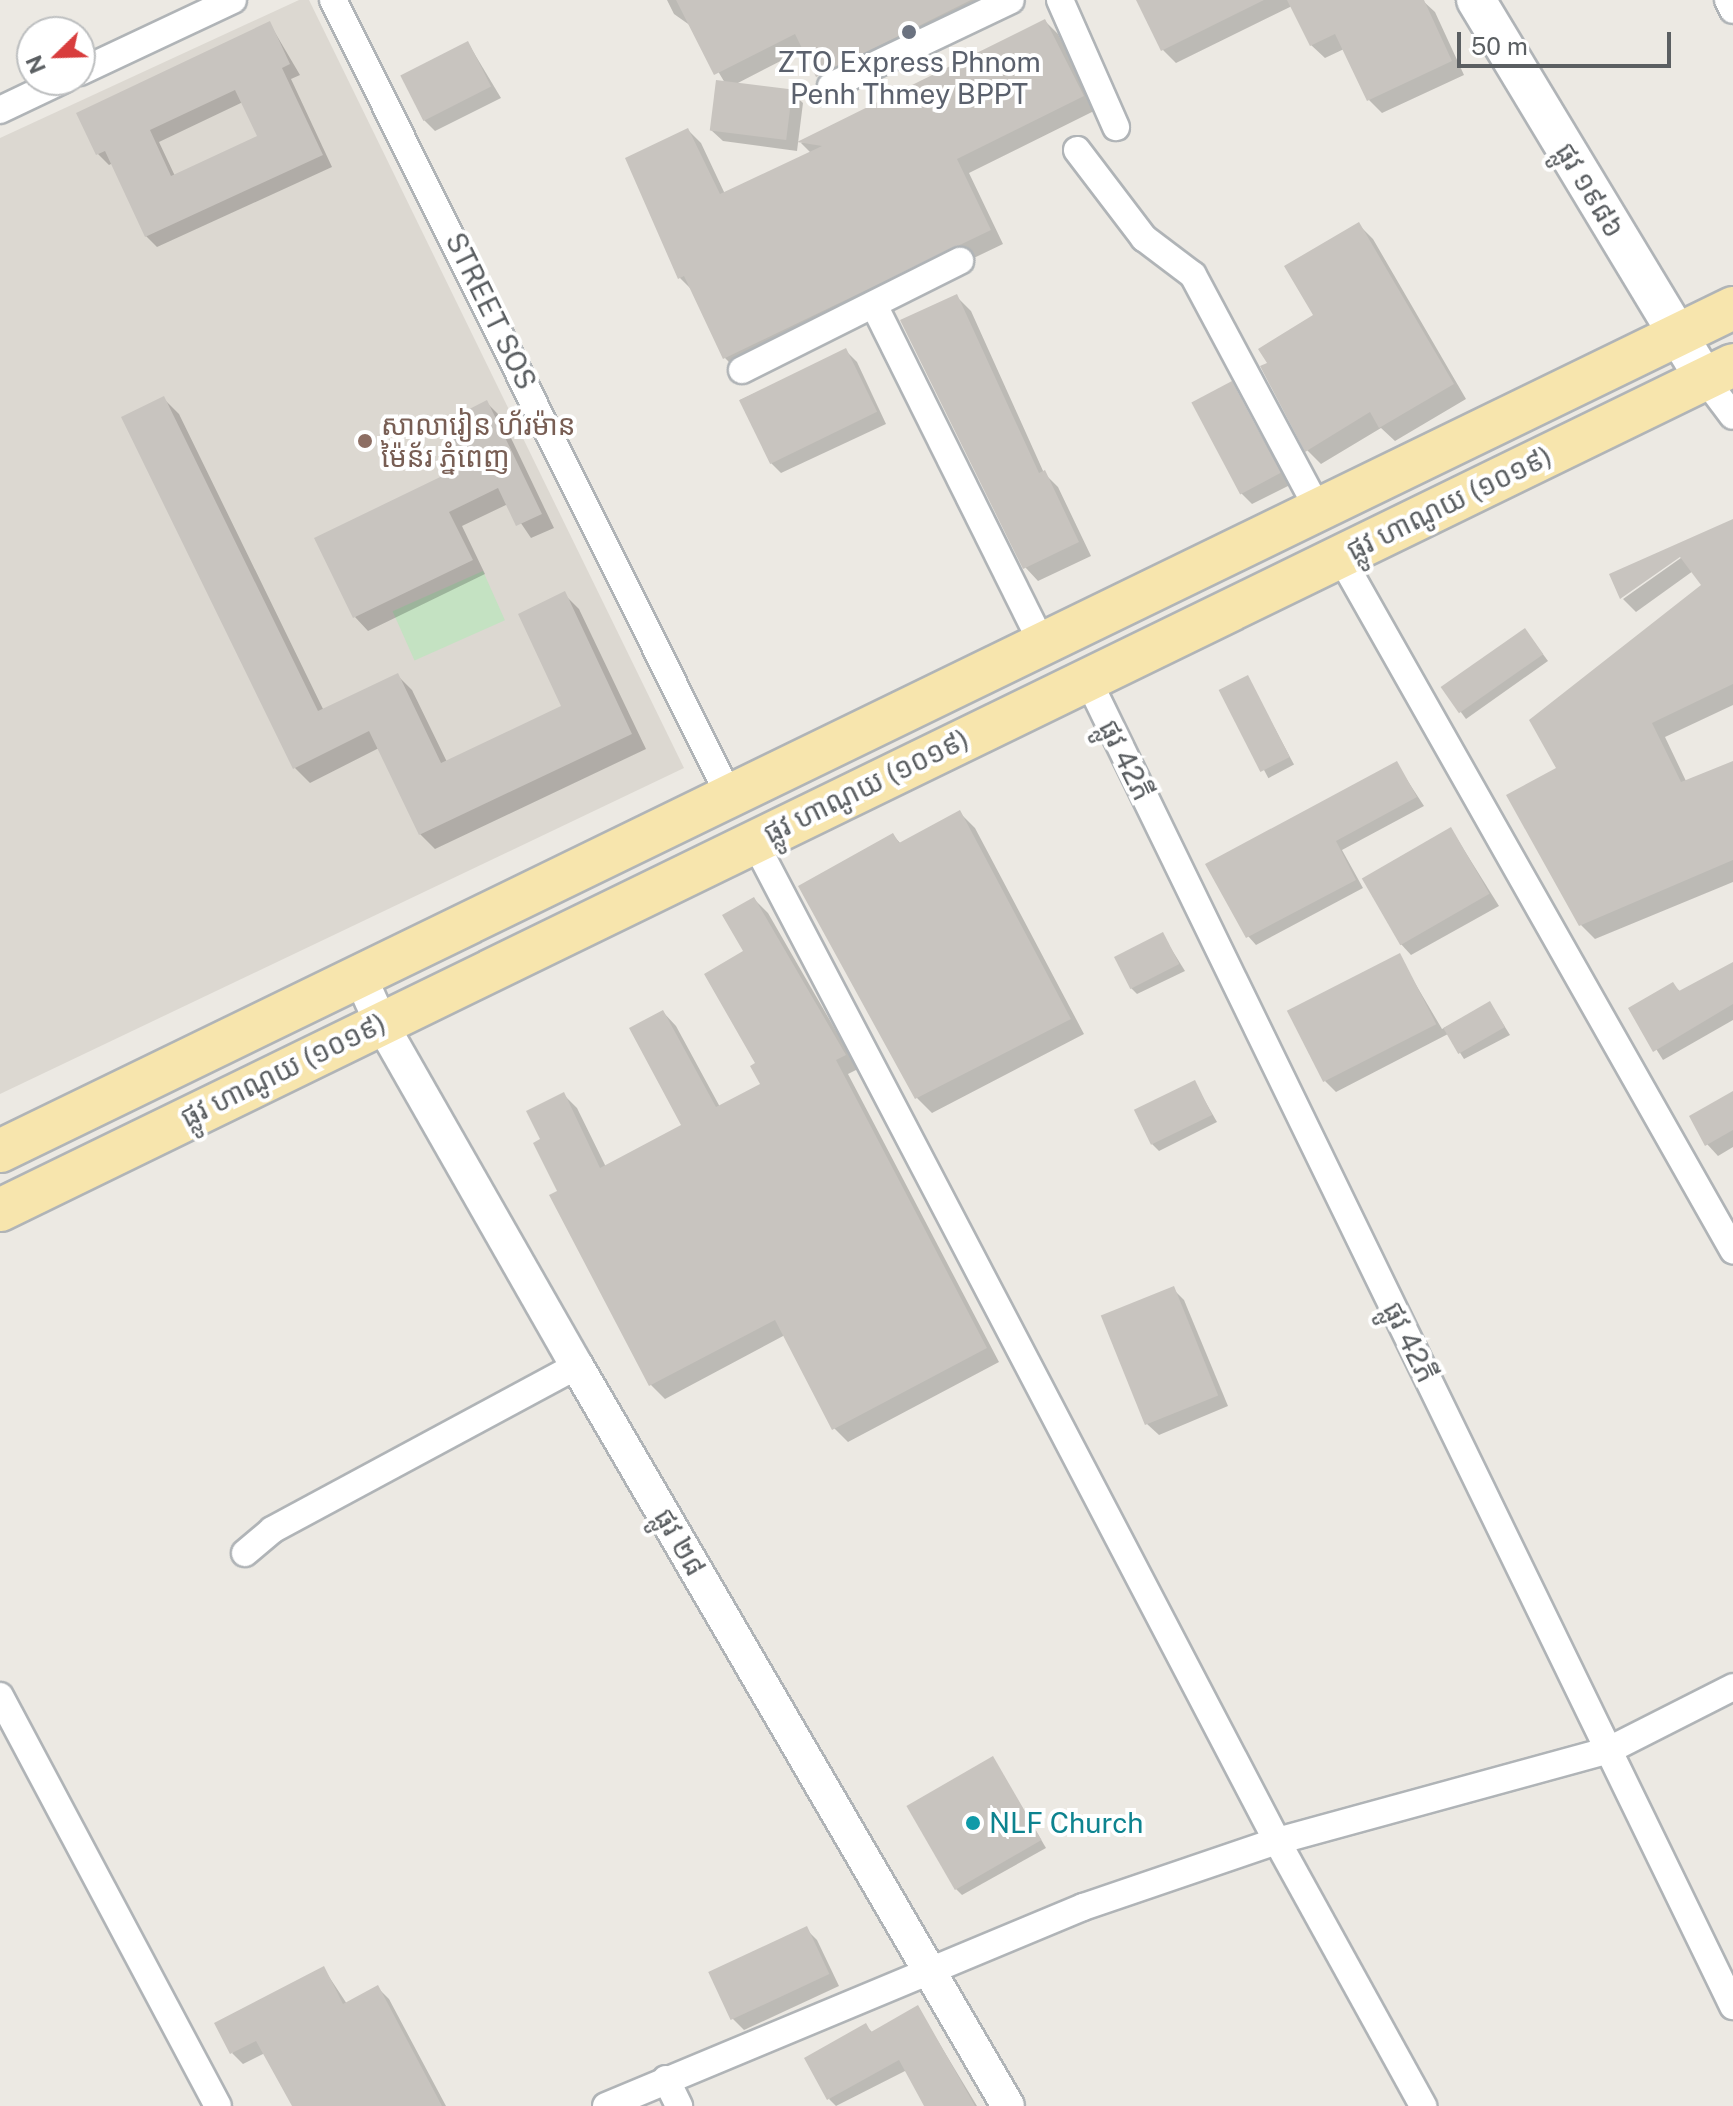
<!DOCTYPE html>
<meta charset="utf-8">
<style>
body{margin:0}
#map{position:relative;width:1733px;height:2106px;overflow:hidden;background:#ece9e3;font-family:"Public Sans","Noto Sans Khmer",sans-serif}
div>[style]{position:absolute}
.education>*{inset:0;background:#dcd8d1}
.green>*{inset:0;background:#c4e2c2;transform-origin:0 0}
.shadow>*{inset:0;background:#0003;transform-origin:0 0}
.building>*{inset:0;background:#c8c4bf;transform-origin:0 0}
.roads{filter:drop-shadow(2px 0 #b0b4b7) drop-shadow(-2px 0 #b0b4b7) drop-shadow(0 2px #b0b4b7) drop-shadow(0 -2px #b0b4b7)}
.minor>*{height:26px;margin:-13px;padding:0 13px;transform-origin:13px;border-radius:13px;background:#fff}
.tertiary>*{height:32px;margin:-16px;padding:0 16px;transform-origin:16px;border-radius:16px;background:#fff}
.secondary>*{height:38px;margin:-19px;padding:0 19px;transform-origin:19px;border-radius:19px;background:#fff}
.primary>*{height:42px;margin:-21px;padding:0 21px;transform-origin:21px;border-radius:21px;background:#f7e5ad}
.dots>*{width:22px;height:22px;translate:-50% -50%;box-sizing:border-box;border:4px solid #fff;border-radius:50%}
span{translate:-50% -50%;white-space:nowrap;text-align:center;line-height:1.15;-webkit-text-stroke:8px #fff;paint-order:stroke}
.worship-label{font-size:28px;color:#5b616d}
.street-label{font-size:28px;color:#5b5f62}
.education-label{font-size:28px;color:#785e54}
.left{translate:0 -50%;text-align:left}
.culture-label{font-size:28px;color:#0d838f}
.north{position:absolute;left:16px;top:16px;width:80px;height:80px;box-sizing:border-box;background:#fff;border:2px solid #bdbfc0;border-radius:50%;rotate:247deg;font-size:22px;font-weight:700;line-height:32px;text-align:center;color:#5b5f62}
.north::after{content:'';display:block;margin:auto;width:28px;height:36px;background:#d83d3d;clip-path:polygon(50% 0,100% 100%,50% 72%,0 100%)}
.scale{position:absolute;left:1457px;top:32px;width:214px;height:36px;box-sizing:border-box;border:4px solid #5b5f62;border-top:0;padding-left:10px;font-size:24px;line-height:28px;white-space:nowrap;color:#5b5f62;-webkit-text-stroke:6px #fff;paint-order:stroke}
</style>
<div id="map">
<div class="education">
<div style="clip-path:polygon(299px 0,309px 0,684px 768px,0 1094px,0 138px)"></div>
</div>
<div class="green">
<div style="left:483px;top:571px;width:54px;height:99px;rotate:66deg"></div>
</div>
<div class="shadow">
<div style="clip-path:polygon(667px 0,1010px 0,831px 89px,804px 49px,734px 85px,791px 92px,803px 103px,797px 151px,723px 141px,711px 130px,725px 83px,691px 26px,674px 14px)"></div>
<div style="clip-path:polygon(1138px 0,1422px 0,1435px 12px,1464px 75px,1382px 113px,1369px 100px,1344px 49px,1325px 58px,1311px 45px,1292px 6px,1176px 63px,1163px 50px)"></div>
<div style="clip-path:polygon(1045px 21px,1058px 34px,1096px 110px,969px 173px,1003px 244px,738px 371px,725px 358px,693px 291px,680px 278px,688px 130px,701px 143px,725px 194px,811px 153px,801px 143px)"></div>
<div style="clip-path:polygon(evenodd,270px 24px,300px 75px,291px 79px,332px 167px,157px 247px,146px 236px,113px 163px,109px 165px,98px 154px,78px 114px,270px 24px,243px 102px,260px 137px,175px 176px,159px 142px,243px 102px)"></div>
<div style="clip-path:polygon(468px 43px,501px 98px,435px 131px,424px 120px)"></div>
<div style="clip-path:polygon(1359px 225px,1373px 239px,1466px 399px,1395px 441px,1381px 428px,1321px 464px,1307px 450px,1316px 316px)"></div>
<div style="clip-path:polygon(957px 297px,971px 311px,1044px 473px,1058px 487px,1091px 556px,1038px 581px,1025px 567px)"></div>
<div style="clip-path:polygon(846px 351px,857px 362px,886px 424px,781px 473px,770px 462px,740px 400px)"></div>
<div style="clip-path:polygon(1231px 384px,1290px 485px,1252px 504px,1241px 493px,1194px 403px)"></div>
<div style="clip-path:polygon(164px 399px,179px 414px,324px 711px,397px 675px,412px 690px,447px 762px,564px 707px,564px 594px,579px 609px,646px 749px,435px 849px,420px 834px,379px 748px,310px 783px,295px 768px)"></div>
<div style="clip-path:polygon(487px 403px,501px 417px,554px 528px,531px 538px,508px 504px,462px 526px,485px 574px,368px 631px,355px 617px,467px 466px)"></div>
<div style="clip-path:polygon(1733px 521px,1733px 705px,1665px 737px,1686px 781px,1733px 763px,1733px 882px,1595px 939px,1581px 925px,1558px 768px,1704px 585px,1693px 571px,1636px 612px,1623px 599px)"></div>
<div style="clip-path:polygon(1531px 638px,1548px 661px,1466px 719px,1443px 688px)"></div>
<div style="left:1248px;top:678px;width:98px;height:29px;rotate:62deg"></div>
<div style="clip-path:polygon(1396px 763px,1424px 806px,1342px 850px,1363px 888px,1256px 945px,1248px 936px)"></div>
<div style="clip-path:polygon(960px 813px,975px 828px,1084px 1034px,932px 1113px,917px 1098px,893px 835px,901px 844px)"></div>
<div style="clip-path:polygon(1451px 829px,1499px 906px,1411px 955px,1400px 943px)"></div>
<div style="clip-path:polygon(754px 899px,768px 913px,858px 1069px,848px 1074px,999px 1362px,848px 1442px,834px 1428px,785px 1335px,665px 1399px,651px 1385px,552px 1196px,560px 1191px,543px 1140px,563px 1094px,577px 1108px,606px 1167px,684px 1126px,663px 1012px,676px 1026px,720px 1107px,762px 1085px,746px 952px)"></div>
<div style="clip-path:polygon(1162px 934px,1185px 971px,1137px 994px,1130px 987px)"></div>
<div style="clip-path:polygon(1399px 956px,1442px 1029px,1490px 1003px,1510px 1035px,1464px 1059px,1448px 1034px,1336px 1092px,1325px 1081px)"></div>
<div style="clip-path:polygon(1733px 965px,1733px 1020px,1663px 1060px,1631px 1009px,1673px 985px,1681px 992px)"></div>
<div style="clip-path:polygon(1194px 1082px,1217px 1122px,1159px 1151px,1152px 1144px)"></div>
<div style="clip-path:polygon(1733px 1093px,1733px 1147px,1718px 1156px,1707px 1144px)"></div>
<div style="clip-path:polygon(1173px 1289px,1184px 1300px,1228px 1406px,1159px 1435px,1147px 1424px)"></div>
<div style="clip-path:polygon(993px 1758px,1046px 1848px,962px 1895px,955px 1888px)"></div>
<div style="clip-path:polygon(806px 1929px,817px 1940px,839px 1986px,744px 2030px,733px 2019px,711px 1974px)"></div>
<div style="clip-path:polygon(324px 1969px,347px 2004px,378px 1988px,389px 1999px,446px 2106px,294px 2106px,265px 2053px,243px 2064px,232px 2053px)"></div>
<div style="clip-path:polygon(918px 2008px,977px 2106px,927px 2106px,907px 2070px,836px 2106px,829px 2099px,866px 2026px,873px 2033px)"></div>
</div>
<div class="building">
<div style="clip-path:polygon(676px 0,971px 0,816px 77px,795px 34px,714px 75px)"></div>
<div style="clip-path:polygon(1136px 0,1264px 0,1161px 51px)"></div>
<div style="clip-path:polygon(1287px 0,1424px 0,1452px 61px,1367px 101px,1335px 34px,1310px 46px)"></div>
<div style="clip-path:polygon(1045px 19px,1084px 96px,957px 159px,991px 230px,723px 359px,684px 276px,678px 279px,625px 158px,688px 128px,720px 194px,822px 146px,797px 142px)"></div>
<div style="clip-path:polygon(evenodd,270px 21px,290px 64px,282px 68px,323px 155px,145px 237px,105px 151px,96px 155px,76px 113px,270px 21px,235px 90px,257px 136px,171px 176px,150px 130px,235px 90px)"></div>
<div style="left:468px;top:41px;width:51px;height:76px;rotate:63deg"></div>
<div style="left:716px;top:80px;width:77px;height:51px;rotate:7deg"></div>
<div style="clip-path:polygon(1359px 222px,1454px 384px,1379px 428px,1370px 412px,1305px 452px,1260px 366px,1267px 363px,1258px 349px,1313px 315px,1284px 266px)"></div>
<div style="clip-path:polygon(957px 294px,1039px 473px,1045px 470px,1079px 542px,1023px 569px,900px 320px)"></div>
<div style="left:846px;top:348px;width:71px;height:119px;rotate:64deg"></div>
<div style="left:1232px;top:381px;width:104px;height:46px;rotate:62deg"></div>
<div style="clip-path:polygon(164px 396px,318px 711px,398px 673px,441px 763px,561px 706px,518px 614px,565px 591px,632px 734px,419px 835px,369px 731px,293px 769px,121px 417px)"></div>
<div style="clip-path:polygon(487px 400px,542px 514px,516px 526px,498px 488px,449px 512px,473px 560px,353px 618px,314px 538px,465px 465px,444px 422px)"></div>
<div style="clip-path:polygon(1733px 519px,1733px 684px,1652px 723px,1681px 782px,1733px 761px,1733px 860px,1579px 926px,1506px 795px,1556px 768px,1529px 720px,1701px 585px,1680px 557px,1620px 599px,1609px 574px)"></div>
<div style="left:1525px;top:628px;width:32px;height:103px;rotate:55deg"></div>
<div style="left:1248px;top:675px;width:92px;height:33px;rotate:63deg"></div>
<div style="clip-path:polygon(1397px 761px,1417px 797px,1336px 841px,1356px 880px,1246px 938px,1205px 864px)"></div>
<div style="clip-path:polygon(960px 810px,1071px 1019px,915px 1099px,798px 886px,893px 833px,899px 843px)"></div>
<div style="left:1451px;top:827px;width:77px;height:103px;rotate:60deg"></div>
<div style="clip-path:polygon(754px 897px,846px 1055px,836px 1060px,987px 1348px,832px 1430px,775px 1320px,649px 1386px,549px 1195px,557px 1191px,533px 1143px,540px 1139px,526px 1111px,564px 1092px,600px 1168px,681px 1125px,629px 1028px,663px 1010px,716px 1107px,760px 1084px,750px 1066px,755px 1063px,704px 974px,743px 951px,722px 915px)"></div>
<div style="left:1163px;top:932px;width:36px;height:55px;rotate:63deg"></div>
<div style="left:1400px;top:953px;width:80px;height:127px;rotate:63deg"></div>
<div style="clip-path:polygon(1733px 962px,1733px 1004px,1653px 1052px,1628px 1008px,1673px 982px,1679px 991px)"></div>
<div style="left:1490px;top:1001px;width:30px;height:54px;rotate:60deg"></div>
<div style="left:1195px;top:1080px;width:39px;height:68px;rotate:64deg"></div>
<div style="clip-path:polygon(1733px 1091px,1733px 1130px,1705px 1146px,1689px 1116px)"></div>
<div style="left:1174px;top:1286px;width:118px;height:79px;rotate:68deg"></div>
<div style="left:993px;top:1756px;width:97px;height:100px;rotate:60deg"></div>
<div style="left:807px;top:1926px;width:53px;height:109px;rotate:65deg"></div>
<div style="clip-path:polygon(324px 1966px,343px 2004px,378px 1985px,442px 2106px,292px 2106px,256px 2041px,230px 2054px,214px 2023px)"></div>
<div style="clip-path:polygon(918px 2005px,975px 2106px,924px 2106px,899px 2060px,827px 2100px,804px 2058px,866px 2023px,871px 2032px)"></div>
</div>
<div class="roads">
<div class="minor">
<div style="left:333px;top:0;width:888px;rotate:63.52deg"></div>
<div style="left:1060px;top:0;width:139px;rotate:66.2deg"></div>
<div style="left:1728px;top:0;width:11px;rotate:63deg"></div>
<div style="left:80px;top:72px;width:169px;rotate:-25.2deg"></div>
<div style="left:831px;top:86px;width:199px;rotate:-25.5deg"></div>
<div style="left:0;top:110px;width:70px;rotate:-25.5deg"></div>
<div style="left:1077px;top:150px;width:111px;rotate:52.7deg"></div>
<div style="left:1144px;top:238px;width:61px;rotate:37.1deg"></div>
<div style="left:1193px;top:275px;width:265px;rotate:61.9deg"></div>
<div style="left:874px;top:305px;width:377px;rotate:63.6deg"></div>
<div style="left:742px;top:370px;width:244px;rotate:-26.6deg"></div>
<div style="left:1705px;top:379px;width:46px;rotate:52.9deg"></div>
<div style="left:1340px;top:556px;width:798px;rotate:60.48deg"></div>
<div style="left:1087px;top:678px;width:1477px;rotate:64.06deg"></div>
<div style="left:754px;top:841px;width:1129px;rotate:62.39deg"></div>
<div style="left:1277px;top:1841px;width:303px;rotate:61.1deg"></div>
<div style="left:245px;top:1553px;width:35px;rotate:-40deg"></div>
<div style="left:272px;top:1530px;width:346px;rotate:-28.3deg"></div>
<div style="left:0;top:1696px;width:464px;rotate:62deg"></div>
<div style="left:666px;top:2079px;width:30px;rotate:64deg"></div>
<div style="left:606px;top:2106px;width:517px;rotate:-22.65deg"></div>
<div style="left:1083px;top:1907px;width:205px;rotate:-18.8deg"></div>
<div style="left:1277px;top:1841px;width:344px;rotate:-15.3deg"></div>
<div style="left:1609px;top:1750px;width:139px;rotate:-26.9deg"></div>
</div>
<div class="tertiary">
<div style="left:359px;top:974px;width:51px;rotate:65.9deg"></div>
<div style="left:380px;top:1021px;width:397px;rotate:60.3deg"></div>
<div style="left:577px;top:1366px;width:856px;rotate:59.78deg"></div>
</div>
<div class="secondary">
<div style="left:1476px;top:0;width:443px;rotate:58.9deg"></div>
</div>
<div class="primary">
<div style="left:0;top:1151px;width:1927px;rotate:-25.94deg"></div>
<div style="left:0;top:1210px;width:1928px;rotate:-25.99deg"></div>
</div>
</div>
<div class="dots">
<div style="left:909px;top:32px;background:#6b7280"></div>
<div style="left:365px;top:441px;background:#8d6e63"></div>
<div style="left:973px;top:1823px;background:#0f9aa8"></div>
</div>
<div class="worship-label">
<span style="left:909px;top:78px">ZTO Express Phnom<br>Penh Thmey BPPT</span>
</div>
<div class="street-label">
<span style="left:1590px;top:190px;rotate:59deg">ផ្លូវ ១៩៨៦</span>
<span style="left:491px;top:311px;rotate:64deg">STREET SOS</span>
<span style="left:1449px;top:503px;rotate:-26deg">ផ្លូវ ហាណូយ (១០១៩)</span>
<span style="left:1126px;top:760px;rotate:64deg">ផ្លូវ 42ភី</span>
<span style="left:866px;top:786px;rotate:-26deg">ផ្លូវ ហាណូយ (១០១៩)</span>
<span style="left:283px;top:1070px;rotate:-26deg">ផ្លូវ ហាណូយ (១០១៩)</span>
<span style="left:1410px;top:1342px;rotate:64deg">ផ្លូវ 42ភី</span>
<span style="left:680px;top:1542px;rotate:60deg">ផ្លូវ ២៨</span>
</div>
<div class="education-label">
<span class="left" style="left:381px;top:441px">សាលារៀន ហ័រម៉ាន<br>ម៉ៃន័រ ភ្នំពេញ</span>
</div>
<div class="culture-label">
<span class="left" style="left:989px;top:1823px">NLF Church</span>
</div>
<div class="north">N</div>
<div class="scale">50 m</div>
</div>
